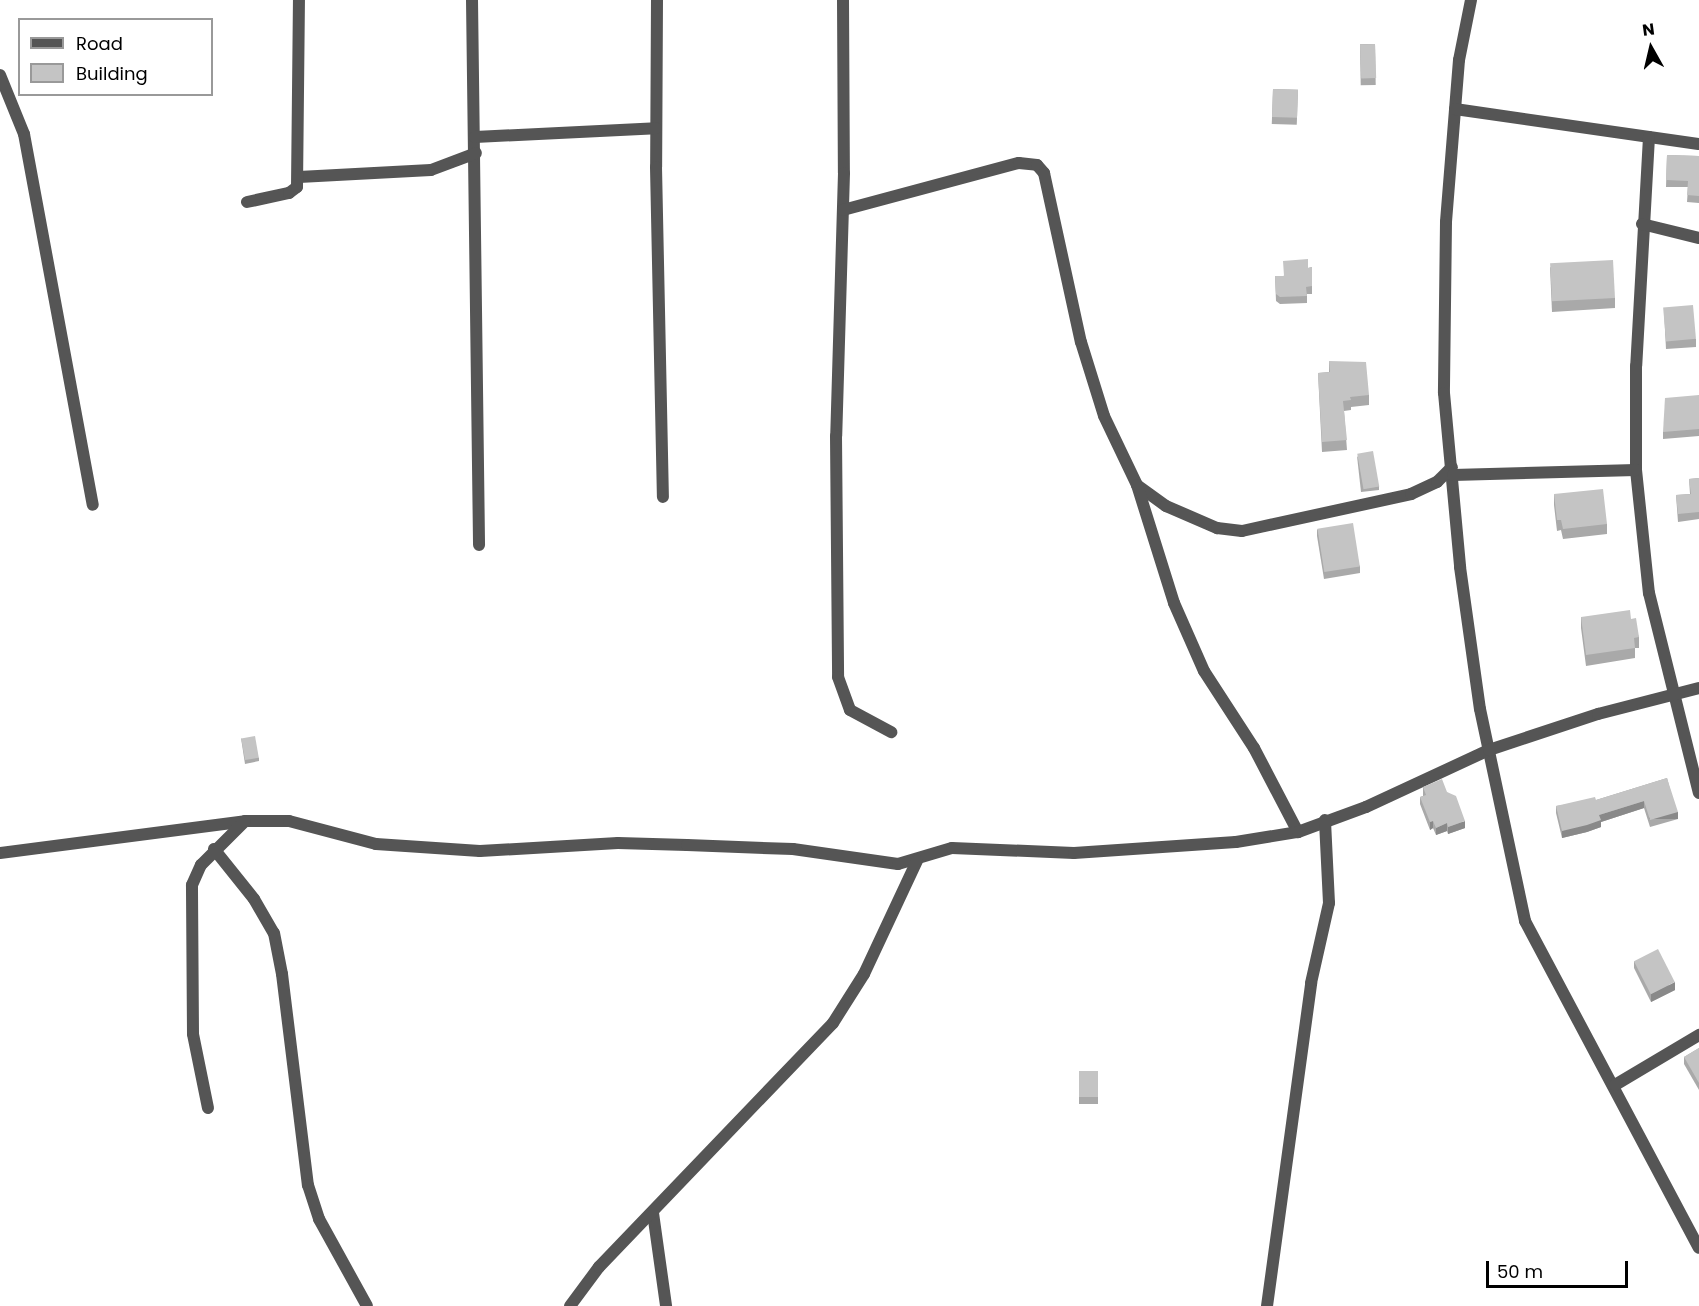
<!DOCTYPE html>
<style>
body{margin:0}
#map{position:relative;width:1699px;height:1306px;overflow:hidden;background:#fff;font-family:Poppins,sans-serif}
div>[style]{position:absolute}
.street>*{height:12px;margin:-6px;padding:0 6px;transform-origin:6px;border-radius:6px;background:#555}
.wall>*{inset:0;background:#a9a9a9;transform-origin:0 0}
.shaded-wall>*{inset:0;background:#898989;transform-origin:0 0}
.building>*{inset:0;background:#c4c4c4;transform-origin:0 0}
span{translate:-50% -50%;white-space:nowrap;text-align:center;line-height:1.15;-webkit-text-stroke:5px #fff;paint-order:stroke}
.legend{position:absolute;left:18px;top:18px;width:195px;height:78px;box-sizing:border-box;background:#fff;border:2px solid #999;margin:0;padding:8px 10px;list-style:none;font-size:18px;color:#000}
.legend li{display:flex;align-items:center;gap:12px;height:30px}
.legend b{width:30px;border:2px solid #999}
.north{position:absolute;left:1621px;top:18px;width:60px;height:60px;-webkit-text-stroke:4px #fff;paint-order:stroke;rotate:352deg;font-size:16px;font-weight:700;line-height:24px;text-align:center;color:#000}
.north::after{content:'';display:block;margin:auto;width:21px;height:27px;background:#000;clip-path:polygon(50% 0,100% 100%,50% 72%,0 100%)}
.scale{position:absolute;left:1486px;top:1261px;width:142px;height:27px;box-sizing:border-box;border:3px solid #000;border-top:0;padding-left:8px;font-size:18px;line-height:21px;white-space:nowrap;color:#000;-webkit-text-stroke:4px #fff;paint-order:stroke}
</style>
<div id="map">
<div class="street">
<div style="left:472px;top:0;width:545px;rotate:89.26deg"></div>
<div style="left:657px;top:0;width:167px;rotate:90.3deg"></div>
<div style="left:656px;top:167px;width:330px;rotate:88.8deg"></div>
<div style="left:843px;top:0;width:173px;rotate:89.7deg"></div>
<div style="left:844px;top:173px;width:263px;rotate:91.7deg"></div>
<div style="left:836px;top:436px;width:241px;rotate:89.5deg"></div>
<div style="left:838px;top:677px;width:35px;rotate:70deg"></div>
<div style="left:850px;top:710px;width:47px;rotate:28.2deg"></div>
<div style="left:1471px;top:0;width:61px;rotate:101.3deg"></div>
<div style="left:1459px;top:60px;width:163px;rotate:94.6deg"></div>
<div style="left:1446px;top:222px;width:171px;rotate:90.7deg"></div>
<div style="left:1444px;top:393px;width:175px;rotate:84.7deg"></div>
<div style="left:1460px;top:567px;width:143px;rotate:82deg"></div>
<div style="left:1480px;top:709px;width:217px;rotate:78deg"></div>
<div style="left:1525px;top:921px;width:370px;rotate:62deg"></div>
<div style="left:0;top:75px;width:64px;rotate:67.9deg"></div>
<div style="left:24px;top:134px;width:377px;rotate:79.5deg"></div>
<div style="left:1455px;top:109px;width:246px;rotate:8.2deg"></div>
<div style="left:475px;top:137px;width:181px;rotate:-2.8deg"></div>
<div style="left:1649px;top:137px;width:229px;rotate:93.2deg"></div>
<div style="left:1636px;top:366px;width:104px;rotate:90deg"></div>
<div style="left:1636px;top:470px;width:124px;rotate:84deg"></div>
<div style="left:1649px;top:593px;width:206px;rotate:76deg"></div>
<div style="left:299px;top:177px;width:132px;rotate:-3deg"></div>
<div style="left:431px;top:170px;width:48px;rotate:-20.7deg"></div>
<div style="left:247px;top:202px;width:43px;rotate:-12.1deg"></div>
<div style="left:289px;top:193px;width:10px;rotate:-37deg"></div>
<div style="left:297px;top:187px;width:187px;rotate:-89.4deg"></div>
<div style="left:843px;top:210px;width:182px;rotate:-15deg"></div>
<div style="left:1019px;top:163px;width:18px;rotate:6deg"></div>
<div style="left:1037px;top:165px;width:11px;rotate:49deg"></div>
<div style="left:1044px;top:173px;width:173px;rotate:77.7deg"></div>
<div style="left:1081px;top:342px;width:77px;rotate:72.7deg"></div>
<div style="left:1104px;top:416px;width:76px;rotate:64.4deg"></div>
<div style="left:1137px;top:485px;width:36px;rotate:36deg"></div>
<div style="left:1166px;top:506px;width:56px;rotate:23.3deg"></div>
<div style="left:1217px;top:528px;width:25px;rotate:7deg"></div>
<div style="left:1242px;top:531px;width:173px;rotate:-12.3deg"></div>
<div style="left:1411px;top:494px;width:29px;rotate:-25deg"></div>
<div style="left:1437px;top:482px;width:21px;rotate:-45deg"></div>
<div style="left:1642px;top:224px;width:59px;rotate:13.8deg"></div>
<div style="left:1453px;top:475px;width:183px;rotate:-1.6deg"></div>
<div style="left:1137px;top:485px;width:124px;rotate:72.6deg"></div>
<div style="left:1174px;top:603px;width:74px;rotate:66.2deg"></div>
<div style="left:1204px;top:671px;width:92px;rotate:57deg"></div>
<div style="left:1254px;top:748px;width:95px;rotate:62.4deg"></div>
<div style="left:214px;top:849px;width:64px;rotate:51.3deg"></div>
<div style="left:254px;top:899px;width:39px;rotate:60deg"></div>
<div style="left:274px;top:933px;width:42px;rotate:79deg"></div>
<div style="left:282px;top:974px;width:213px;rotate:83deg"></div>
<div style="left:308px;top:1185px;width:36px;rotate:72deg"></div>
<div style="left:319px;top:1219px;width:99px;rotate:61.1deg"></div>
<div style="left:0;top:853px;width:247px;rotate:-7.4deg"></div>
<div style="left:245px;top:821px;width:44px"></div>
<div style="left:289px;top:821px;width:90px;rotate:14.8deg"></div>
<div style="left:376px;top:844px;width:104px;rotate:3.9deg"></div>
<div style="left:480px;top:851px;width:138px;rotate:-3.3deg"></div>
<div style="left:618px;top:843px;width:69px;rotate:1.7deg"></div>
<div style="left:687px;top:845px;width:106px;rotate:2.2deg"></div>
<div style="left:793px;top:849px;width:106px;rotate:8.1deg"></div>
<div style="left:898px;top:864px;width:56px;rotate:-16.5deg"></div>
<div style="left:952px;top:848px;width:122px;rotate:2.3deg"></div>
<div style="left:1074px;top:853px;width:162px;rotate:-3.9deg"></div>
<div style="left:1236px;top:842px;width:63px;rotate:-9.2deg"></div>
<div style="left:1298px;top:832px;width:72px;rotate:-20.2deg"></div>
<div style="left:1366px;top:807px;width:136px;rotate:-24.9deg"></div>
<div style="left:1489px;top:750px;width:115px;rotate:-18.3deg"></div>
<div style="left:1598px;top:714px;width:104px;rotate:-14.4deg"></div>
<div style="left:1615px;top:1085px;width:98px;rotate:-30.8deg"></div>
<div style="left:208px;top:1108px;width:76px;rotate:-101.5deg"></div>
<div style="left:193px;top:1034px;width:149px;rotate:-90.4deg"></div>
<div style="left:192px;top:885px;width:22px;rotate:-66deg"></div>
<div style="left:201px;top:865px;width:62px;rotate:-45deg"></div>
<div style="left:653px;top:1213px;width:94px;rotate:82deg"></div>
<div style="left:570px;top:1306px;width:49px;rotate:-53.4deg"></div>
<div style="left:599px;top:1267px;width:338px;rotate:-46.2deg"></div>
<div style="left:833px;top:1023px;width:58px;rotate:-57.7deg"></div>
<div style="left:864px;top:974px;width:125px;rotate:-64.9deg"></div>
<div style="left:1267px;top:1306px;width:326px;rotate:-82.2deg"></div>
<div style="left:1311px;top:983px;width:82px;rotate:-77.3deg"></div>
<div style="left:1329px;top:903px;width:83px;rotate:-92.8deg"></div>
</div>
<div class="wall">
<div style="left:1375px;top:44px;width:41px;height:15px;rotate:89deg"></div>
<div style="left:1273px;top:89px;width:25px;height:35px;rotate:2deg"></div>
<div style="clip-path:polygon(1667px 155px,1699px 156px,1699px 203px,1687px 202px,1688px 187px,1666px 187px)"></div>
<div style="clip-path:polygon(1312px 267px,1312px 294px,1307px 294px,1307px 303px,1280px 304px,1276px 301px,1275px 276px,1283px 276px,1308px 268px)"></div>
<div style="clip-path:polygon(1550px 267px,1615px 298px,1615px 308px,1552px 312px)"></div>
<div style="clip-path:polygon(1664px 311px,1696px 339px,1696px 347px,1666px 349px)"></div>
<div style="clip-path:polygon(1329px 361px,1369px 395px,1369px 405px,1351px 407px,1351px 410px,1344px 411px,1347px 450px,1322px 452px,1318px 373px,1329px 372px)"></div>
<div style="clip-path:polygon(1699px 395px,1699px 436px,1663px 439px,1663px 432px)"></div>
<div style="clip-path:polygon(1357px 456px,1379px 486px,1379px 490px,1361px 492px)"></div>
<div style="clip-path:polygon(1699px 478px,1699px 519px,1678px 522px,1676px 495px,1690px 494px,1689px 479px)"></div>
<div style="clip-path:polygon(1554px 494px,1607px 524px,1607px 534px,1563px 539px,1561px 530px,1557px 531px,1554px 505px)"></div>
<div style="clip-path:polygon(1317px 529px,1360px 566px,1360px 573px,1324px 579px,1317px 536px)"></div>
<div style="clip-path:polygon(1581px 617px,1631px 619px,1639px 637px,1639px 648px,1635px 648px,1635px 658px,1586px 666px,1581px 628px)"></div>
<div style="clip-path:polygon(241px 738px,259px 758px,259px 761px,245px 764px)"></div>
<div style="clip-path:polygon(1667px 778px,1678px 819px,1650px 827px,1644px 808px,1601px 822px,1601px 827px,1587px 832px,1562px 838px,1556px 813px,1556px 806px,1596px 800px)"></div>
<div style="clip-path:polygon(1423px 787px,1447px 792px,1465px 828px,1448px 834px,1447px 831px,1436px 835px,1433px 828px,1430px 830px,1420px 804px,1420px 797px,1423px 796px)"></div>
<div style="clip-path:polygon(1634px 961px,1675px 990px,1651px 1002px,1634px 968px)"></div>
<div style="clip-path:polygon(1699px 1048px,1699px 1090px,1684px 1064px,1684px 1057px)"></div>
<div style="left:1098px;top:1071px;width:33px;height:19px;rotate:90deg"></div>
</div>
<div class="shaded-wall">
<div style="clip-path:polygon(1644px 801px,1644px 808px,1601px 822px,1601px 827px,1587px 832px,1562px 838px,1562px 831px,1599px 815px)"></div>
<div style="left:1678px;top:812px;width:7px;height:29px;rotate:90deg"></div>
<div style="clip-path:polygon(1433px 821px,1433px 828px,1430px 830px,1430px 822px)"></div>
<div style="clip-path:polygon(1465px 821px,1465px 828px,1448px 834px,1448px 827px)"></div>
<div style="clip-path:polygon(1447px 823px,1447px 831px,1436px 835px,1436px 828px)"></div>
<div style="clip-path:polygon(1675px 982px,1675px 990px,1651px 1002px,1651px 994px)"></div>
</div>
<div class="building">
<div style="left:1375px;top:44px;width:34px;height:15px;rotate:88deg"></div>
<div style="left:1273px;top:89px;width:25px;height:28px;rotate:2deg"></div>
<div style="clip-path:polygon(1667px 155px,1699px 156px,1699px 196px,1687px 195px,1688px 181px,1666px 180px)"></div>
<div style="clip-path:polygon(1308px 259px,1308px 268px,1312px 267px,1312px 286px,1306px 287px,1307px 296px,1280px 297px,1276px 294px,1275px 276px,1284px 276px,1283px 261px)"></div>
<div style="left:1613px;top:260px;width:38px;height:63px;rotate:87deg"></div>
<div style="left:1693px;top:305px;width:34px;height:30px;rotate:85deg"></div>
<div style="clip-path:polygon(1329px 361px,1366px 362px,1369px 395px,1350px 397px,1351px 400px,1343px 401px,1347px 440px,1322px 442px,1318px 373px,1330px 372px)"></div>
<div style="clip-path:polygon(1699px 395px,1699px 429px,1663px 432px,1665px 398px)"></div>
<div style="left:1373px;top:451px;width:36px;height:16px;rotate:80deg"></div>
<div style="clip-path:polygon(1699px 478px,1699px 512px,1678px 514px,1676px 495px,1691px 494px,1689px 479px)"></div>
<div style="clip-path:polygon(1603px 489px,1607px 524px,1563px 529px,1561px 520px,1557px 520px,1554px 494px)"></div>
<div style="left:1353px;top:523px;width:44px;height:36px;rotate:81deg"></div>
<div style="clip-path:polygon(1630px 610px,1631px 619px,1636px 618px,1639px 637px,1634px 638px,1635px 648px,1586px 655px,1581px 617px)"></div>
<div style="left:255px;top:736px;width:22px;height:14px;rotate:80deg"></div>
<div style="clip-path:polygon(1667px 778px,1678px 812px,1650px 820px,1644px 801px,1599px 815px,1601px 820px,1587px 825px,1562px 831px,1556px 806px,1595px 797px,1596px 800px)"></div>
<div style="clip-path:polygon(1442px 779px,1447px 792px,1456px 796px,1465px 821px,1448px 827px,1447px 823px,1436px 828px,1433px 821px,1430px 822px,1420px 797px,1426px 795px,1423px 787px)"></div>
<div style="left:1658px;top:949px;width:37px;height:27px;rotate:63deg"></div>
<div style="clip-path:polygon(1699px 1048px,1699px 1083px,1684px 1057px)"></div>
<div style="left:1098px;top:1071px;width:26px;height:19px;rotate:90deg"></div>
</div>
<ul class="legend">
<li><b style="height:8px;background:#555"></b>Road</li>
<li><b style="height:16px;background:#c4c4c4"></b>Building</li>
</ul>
<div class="north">N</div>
<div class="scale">50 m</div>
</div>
